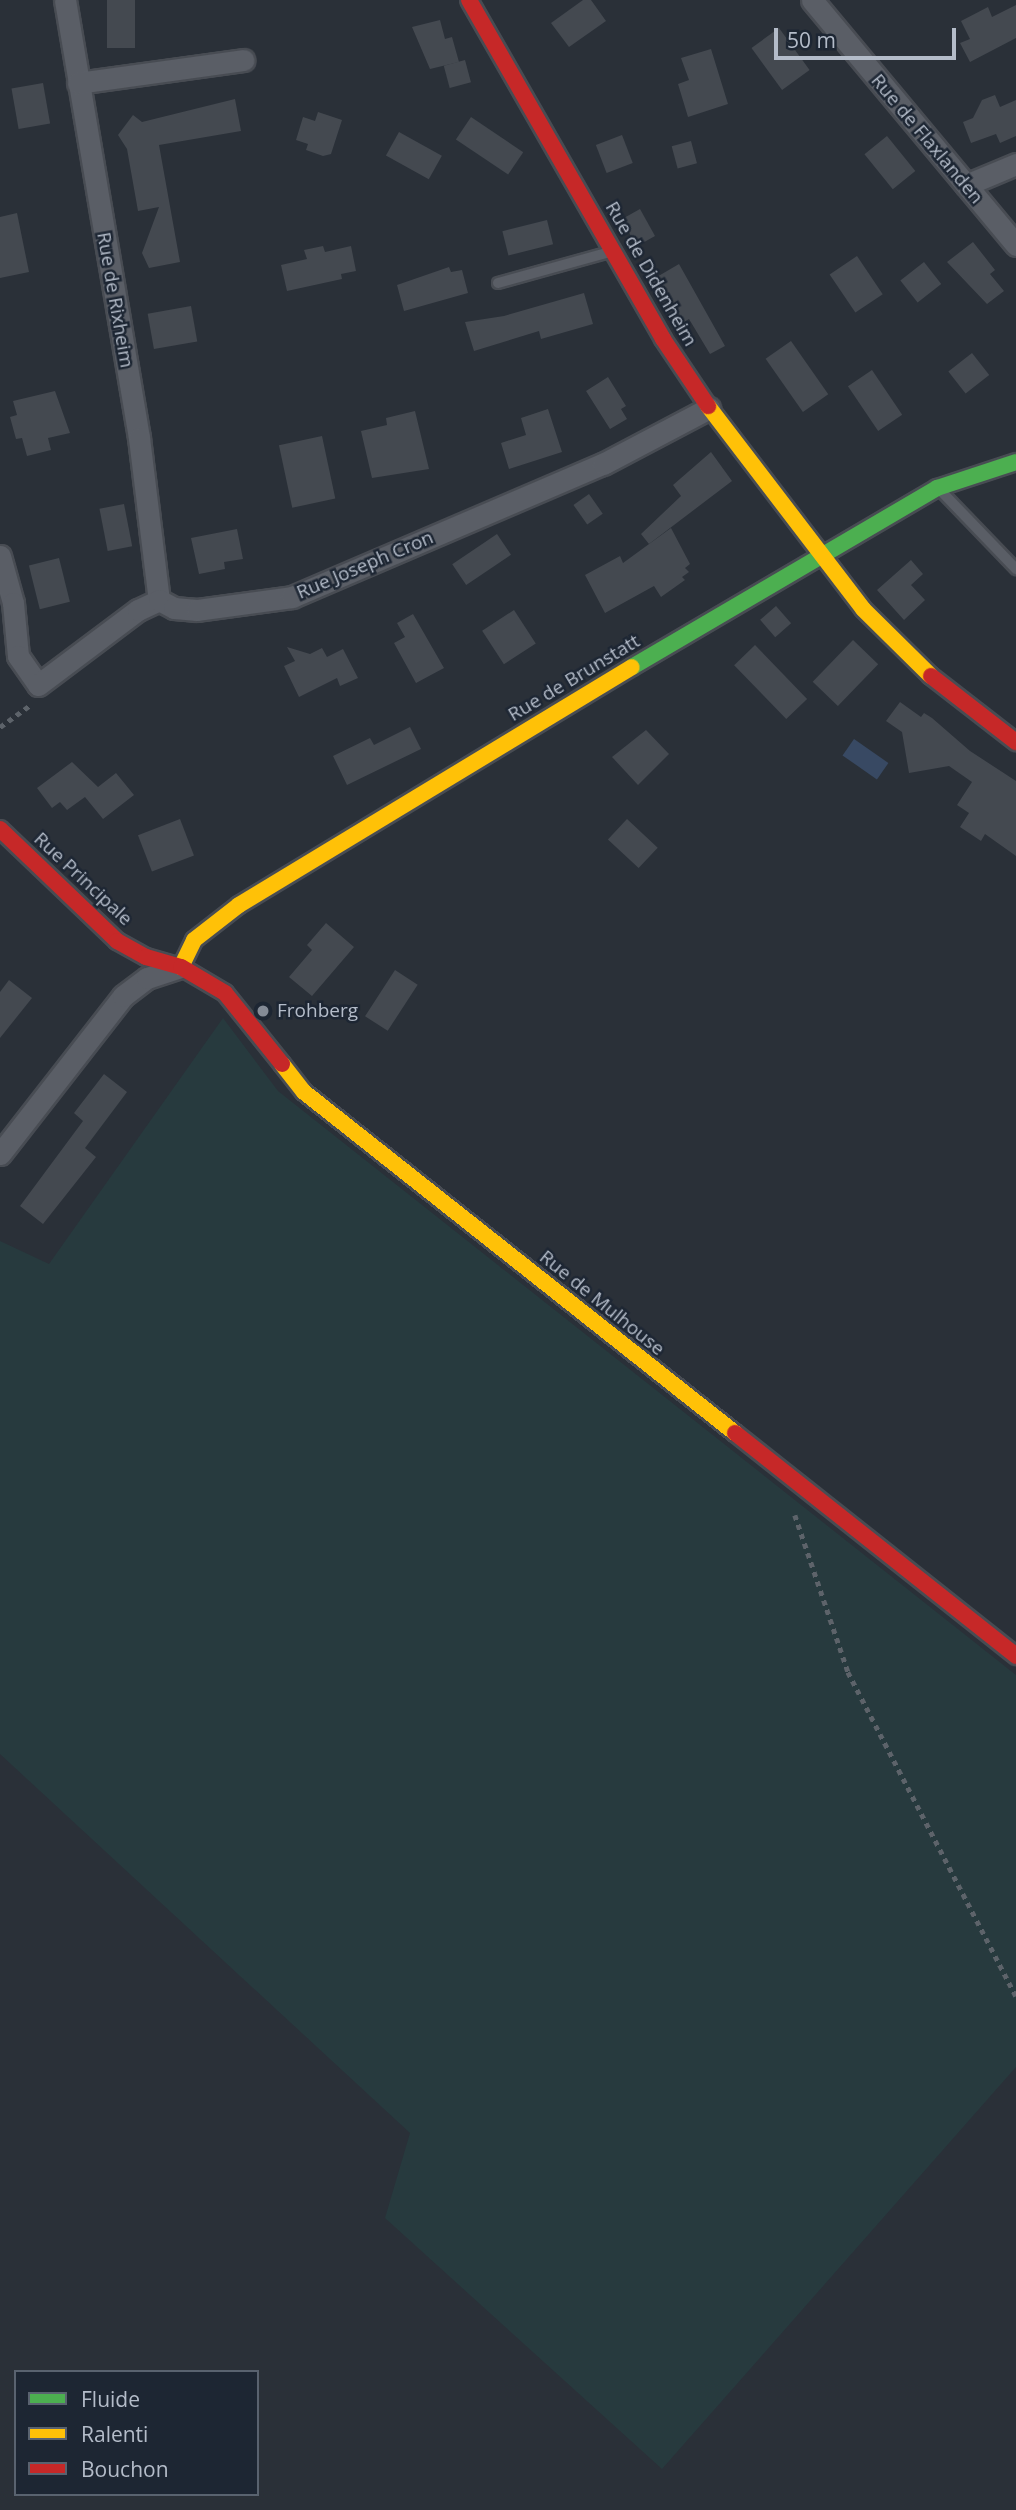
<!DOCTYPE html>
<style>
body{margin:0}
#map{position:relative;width:1016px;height:2510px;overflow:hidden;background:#2a3038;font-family:"Open Sans",sans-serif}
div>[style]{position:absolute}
.green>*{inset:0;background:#273a3e}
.water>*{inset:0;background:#384963;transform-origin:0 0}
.building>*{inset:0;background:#444950;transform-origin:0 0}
.path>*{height:4.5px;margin-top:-2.25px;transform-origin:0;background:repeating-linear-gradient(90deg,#5d636a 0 5px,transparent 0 10px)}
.roads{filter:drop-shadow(2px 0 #484c53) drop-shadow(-2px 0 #484c53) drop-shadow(0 2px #484c53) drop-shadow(0 -2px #484c53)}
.lane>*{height:10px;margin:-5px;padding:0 5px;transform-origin:5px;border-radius:5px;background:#5a5e66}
.street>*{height:21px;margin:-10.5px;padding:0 10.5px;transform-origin:10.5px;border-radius:10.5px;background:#5a5e66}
.fast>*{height:16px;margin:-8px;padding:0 8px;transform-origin:8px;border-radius:8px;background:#4caf50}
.slow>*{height:16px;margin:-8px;padding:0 8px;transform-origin:8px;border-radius:8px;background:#ffc107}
.jam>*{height:16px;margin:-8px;padding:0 8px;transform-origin:8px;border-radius:8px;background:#c62828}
.dots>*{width:19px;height:19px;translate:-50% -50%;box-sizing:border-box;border:4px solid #1d2633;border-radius:50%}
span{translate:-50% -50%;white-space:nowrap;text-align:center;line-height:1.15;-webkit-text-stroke:5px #1d2633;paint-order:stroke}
.street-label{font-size:19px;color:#b4bcc9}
.poi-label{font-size:19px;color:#b4bcc9}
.left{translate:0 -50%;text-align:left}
.legend{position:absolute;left:14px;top:2370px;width:245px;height:126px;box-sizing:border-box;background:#1d2633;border:2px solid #59626f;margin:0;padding:9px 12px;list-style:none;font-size:21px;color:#b4bcc9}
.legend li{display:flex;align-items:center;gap:14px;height:35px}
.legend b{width:35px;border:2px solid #59626f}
.scale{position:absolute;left:774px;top:28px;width:182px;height:32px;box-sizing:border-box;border:4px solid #b4bcc9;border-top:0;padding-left:9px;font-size:21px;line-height:24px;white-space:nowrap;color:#b4bcc9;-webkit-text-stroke:5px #1d2633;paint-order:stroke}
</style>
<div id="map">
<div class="green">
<div style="clip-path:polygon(223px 1018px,278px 1091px,1016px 1675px,1016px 2067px,662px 2469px,385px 2218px,410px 2133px,0 1754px,0 1241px,49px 1264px)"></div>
</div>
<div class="water">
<div style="left:854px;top:739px;width:42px;height:20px;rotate:35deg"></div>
</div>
<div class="building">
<div style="left:107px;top:0;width:28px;height:48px"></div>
<div style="clip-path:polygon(583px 0,591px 0,606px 21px,569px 47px,551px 23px)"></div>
<div style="clip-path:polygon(1016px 5px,1016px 38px,970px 62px,960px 43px,970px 39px,961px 21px,988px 7px,992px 17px)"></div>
<div style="clip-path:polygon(440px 20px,445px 39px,452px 37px,459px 62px,430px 69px,412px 27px)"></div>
<div style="left:779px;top:28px;width:52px;height:34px;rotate:54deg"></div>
<div style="clip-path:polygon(711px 49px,728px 104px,688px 117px,678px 84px,689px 80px,681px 58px)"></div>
<div style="left:465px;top:60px;width:23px;height:22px;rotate:75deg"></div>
<div style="left:43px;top:83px;width:41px;height:32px;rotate:80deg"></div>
<div style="clip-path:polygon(995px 95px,1000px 107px,1016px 100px,1016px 136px,1000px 143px,996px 134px,971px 143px,963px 122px,973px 118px,982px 100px)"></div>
<div style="clip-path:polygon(235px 99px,241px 131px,159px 145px,180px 262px,149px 268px,142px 253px,159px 207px,138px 211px,127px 149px,118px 135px,133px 115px,142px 122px)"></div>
<div style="clip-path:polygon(318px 112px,342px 120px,331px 154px,323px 156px,306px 150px,308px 144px,296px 140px,303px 117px,315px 121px)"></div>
<div style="left:471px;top:117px;width:63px;height:27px;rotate:34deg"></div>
<div style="left:399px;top:132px;width:49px;height:27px;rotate:29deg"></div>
<div style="left:622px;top:135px;width:30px;height:28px;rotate:69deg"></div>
<div style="left:887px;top:136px;width:45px;height:29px;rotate:51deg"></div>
<div style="left:691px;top:141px;width:23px;height:20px;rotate:75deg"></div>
<div style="left:640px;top:209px;width:31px;height:21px;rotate:61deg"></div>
<div style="clip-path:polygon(17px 213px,29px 272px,0 278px,0 217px)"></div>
<div style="left:547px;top:220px;width:25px;height:46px;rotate:76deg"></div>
<div style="clip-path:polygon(973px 242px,995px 270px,990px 274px,1004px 291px,987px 304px,947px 262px)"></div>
<div style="clip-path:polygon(323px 246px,325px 252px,351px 246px,356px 271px,341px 274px,342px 279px,287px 291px,281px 265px,307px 259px,304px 250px)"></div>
<div style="left:857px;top:256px;width:46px;height:33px;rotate:56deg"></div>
<div style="left:924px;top:262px;width:28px;height:30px;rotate:52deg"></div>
<div style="clip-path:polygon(679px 264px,725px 346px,710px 354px,689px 319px,676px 327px,650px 281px)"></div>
<div style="clip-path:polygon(449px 267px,451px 272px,462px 270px,468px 293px,404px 311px,397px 285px)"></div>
<div style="clip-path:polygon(584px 293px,593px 324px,541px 339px,539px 331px,474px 351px,465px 322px,504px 316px)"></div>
<div style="left:191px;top:306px;width:36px;height:44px;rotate:80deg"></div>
<div style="left:791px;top:341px;width:65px;height:31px;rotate:55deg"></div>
<div style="left:972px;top:353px;width:28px;height:30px;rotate:52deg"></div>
<div style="left:872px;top:370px;width:54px;height:29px;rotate:56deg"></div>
<div style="clip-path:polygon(608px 377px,626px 406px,621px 409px,627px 419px,610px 429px,586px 391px)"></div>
<div style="clip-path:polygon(55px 391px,70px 433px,48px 438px,51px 450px,27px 456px,22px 438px,16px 439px,10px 417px,17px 415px,13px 401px)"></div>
<div style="clip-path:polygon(548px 409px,562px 452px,509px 469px,501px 443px,526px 435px,521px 418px)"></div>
<div style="clip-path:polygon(415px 411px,429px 469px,372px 478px,361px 431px,387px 425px,386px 418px)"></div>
<div style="left:322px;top:436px;width:64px;height:44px;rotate:78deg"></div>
<div style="clip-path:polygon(711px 452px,732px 481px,649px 544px,641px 534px,681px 496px,673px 485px)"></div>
<div style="left:589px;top:494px;width:24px;height:19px;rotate:55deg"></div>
<div style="left:124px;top:504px;width:43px;height:25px;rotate:79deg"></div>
<div style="clip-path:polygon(671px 528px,690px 564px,685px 568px,689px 572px,682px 577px,685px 580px,661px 597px,654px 586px,605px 613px,585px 575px,620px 556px,623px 563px)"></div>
<div style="clip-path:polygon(237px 529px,243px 559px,224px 562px,225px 569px,199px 574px,191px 538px)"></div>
<div style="left:497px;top:534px;width:25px;height:54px;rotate:56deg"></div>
<div style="left:59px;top:558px;width:45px;height:31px;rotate:76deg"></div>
<div style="clip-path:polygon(911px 560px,923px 574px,911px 585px,925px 600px,904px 620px,877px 590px)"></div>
<div style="left:776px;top:606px;width:23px;height:21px;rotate:49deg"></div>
<div style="left:514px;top:610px;width:40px;height:38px;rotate:57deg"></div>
<div style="clip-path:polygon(413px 614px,444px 668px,416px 683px,394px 643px,405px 637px,397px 623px)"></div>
<div style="left:853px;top:640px;width:35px;height:58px;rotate:44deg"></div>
<div style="left:755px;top:645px;width:75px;height:29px;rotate:46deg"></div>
<div style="clip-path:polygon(287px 647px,310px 654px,322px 648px,327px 657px,343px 649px,358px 678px,340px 686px,337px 678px,299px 697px,284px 666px,295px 661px)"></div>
<div style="clip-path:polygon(900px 702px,921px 717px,924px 713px,932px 718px,970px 751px,1016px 781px,1016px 856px,985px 834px,981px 841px,960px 827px,969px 813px,957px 805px,972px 782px,949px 766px,909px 773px,902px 732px,886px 721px)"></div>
<div style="clip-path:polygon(410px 727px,421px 749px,347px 785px,333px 756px,370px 738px,374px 745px)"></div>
<div style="clip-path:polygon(646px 730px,669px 754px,638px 785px,612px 757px)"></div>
<div style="clip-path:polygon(72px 762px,98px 787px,116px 773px,134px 795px,103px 819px,85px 797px,67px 810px,60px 802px,52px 808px,37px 788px)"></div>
<div style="left:180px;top:819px;width:39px;height:45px;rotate:69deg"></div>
<div style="left:627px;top:819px;width:42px;height:28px;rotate:43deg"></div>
<div style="clip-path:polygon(326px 923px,354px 947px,312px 996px,289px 977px,312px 950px,307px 945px)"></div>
<div style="left:395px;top:970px;width:27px;height:55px;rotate:33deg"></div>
<div style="clip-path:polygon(9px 980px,32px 998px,0 1038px,0 992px)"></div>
<div style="clip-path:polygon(104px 1074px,127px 1092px,85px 1148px,96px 1157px,43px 1224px,20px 1206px,83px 1121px,74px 1113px)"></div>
</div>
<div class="path">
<div style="left:0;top:727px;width:37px;rotate:-36deg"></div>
<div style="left:795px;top:1515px;width:166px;rotate:71.3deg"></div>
<div style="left:848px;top:1672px;width:365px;rotate:62.6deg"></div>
</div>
<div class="roads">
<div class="lane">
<div style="left:498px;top:283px;width:116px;rotate:-15.5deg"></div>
<div style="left:940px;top:490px;width:110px;rotate:46.1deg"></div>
</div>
<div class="street">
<div style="left:65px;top:0;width:444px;rotate:80.4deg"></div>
<div style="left:139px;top:438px;width:163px;rotate:83deg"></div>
<div style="left:812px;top:0;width:319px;rotate:50.2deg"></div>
<div style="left:78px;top:83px;width:167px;rotate:-7.9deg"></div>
<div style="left:966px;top:185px;width:54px;rotate:-22.8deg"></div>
<div style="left:0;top:556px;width:49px;rotate:74.5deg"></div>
<div style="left:13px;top:603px;width:53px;rotate:84.6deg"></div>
<div style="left:18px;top:656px;width:35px;rotate:55deg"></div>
<div style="left:38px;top:685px;width:125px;rotate:-36.9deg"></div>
<div style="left:138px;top:610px;width:23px;rotate:-25deg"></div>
<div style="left:159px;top:600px;width:17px;rotate:28deg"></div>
<div style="left:174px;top:608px;width:23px;rotate:5deg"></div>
<div style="left:197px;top:610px;width:96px;rotate:-7.8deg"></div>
<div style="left:292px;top:597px;width:338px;rotate:-23.2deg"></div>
<div style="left:603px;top:464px;width:120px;rotate:-27.8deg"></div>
<div style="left:0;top:1154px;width:200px;rotate:-52.1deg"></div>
<div style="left:123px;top:996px;width:30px;rotate:-37deg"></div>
<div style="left:147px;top:978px;width:36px;rotate:-18deg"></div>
</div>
<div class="fast">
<div style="left:632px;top:667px;width:354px;rotate:-30.4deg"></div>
<div style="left:937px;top:488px;width:83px;rotate:-18.2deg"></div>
</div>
<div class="slow">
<div style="left:708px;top:406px;width:255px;rotate:52.6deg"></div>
<div style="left:863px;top:609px;width:95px;rotate:44.6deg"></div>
<div style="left:181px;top:967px;width:30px;rotate:-64deg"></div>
<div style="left:194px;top:940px;width:57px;rotate:-37.9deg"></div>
<div style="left:239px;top:905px;width:459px;rotate:-31.2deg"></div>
<div style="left:282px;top:1064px;width:36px;rotate:52deg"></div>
<div style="left:304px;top:1092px;width:550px;rotate:38.35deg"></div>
</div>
<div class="jam">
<div style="left:469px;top:0;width:391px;rotate:60.2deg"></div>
<div style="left:663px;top:339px;width:81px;rotate:56.1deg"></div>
<div style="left:931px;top:676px;width:108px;rotate:37.8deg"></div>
<div style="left:0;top:829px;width:162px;rotate:43.7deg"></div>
<div style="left:117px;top:941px;width:33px;rotate:29deg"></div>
<div style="left:146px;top:957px;width:36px;rotate:16deg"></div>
<div style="left:181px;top:967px;width:51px;rotate:30.6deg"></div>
<div style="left:225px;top:993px;width:91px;rotate:51.2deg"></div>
<div style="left:735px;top:1433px;width:359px;rotate:38.4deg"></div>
</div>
</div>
<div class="dots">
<div style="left:263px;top:1011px;background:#848b96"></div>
</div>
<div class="street-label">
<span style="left:927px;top:139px;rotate:50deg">Rue de Flaxlanden</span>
<span style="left:651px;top:274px;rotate:60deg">Rue de Didenheim</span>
<span style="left:115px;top:300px;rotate:80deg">Rue de Rixheim</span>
<span style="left:365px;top:565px;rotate:-23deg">Rue Joseph Cron</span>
<span style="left:574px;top:678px;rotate:-31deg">Rue de Brunstatt</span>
<span style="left:83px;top:879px;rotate:43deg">Rue Principale</span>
<span style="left:602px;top:1303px;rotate:39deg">Rue de Mulhouse</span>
</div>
<div class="poi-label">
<span class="left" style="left:277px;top:1011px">Frohberg</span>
</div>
<ul class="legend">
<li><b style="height:9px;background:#4caf50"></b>Fluide</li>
<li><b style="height:9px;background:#ffc107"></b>Ralenti</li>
<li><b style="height:9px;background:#c62828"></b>Bouchon</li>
</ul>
<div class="scale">50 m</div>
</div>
